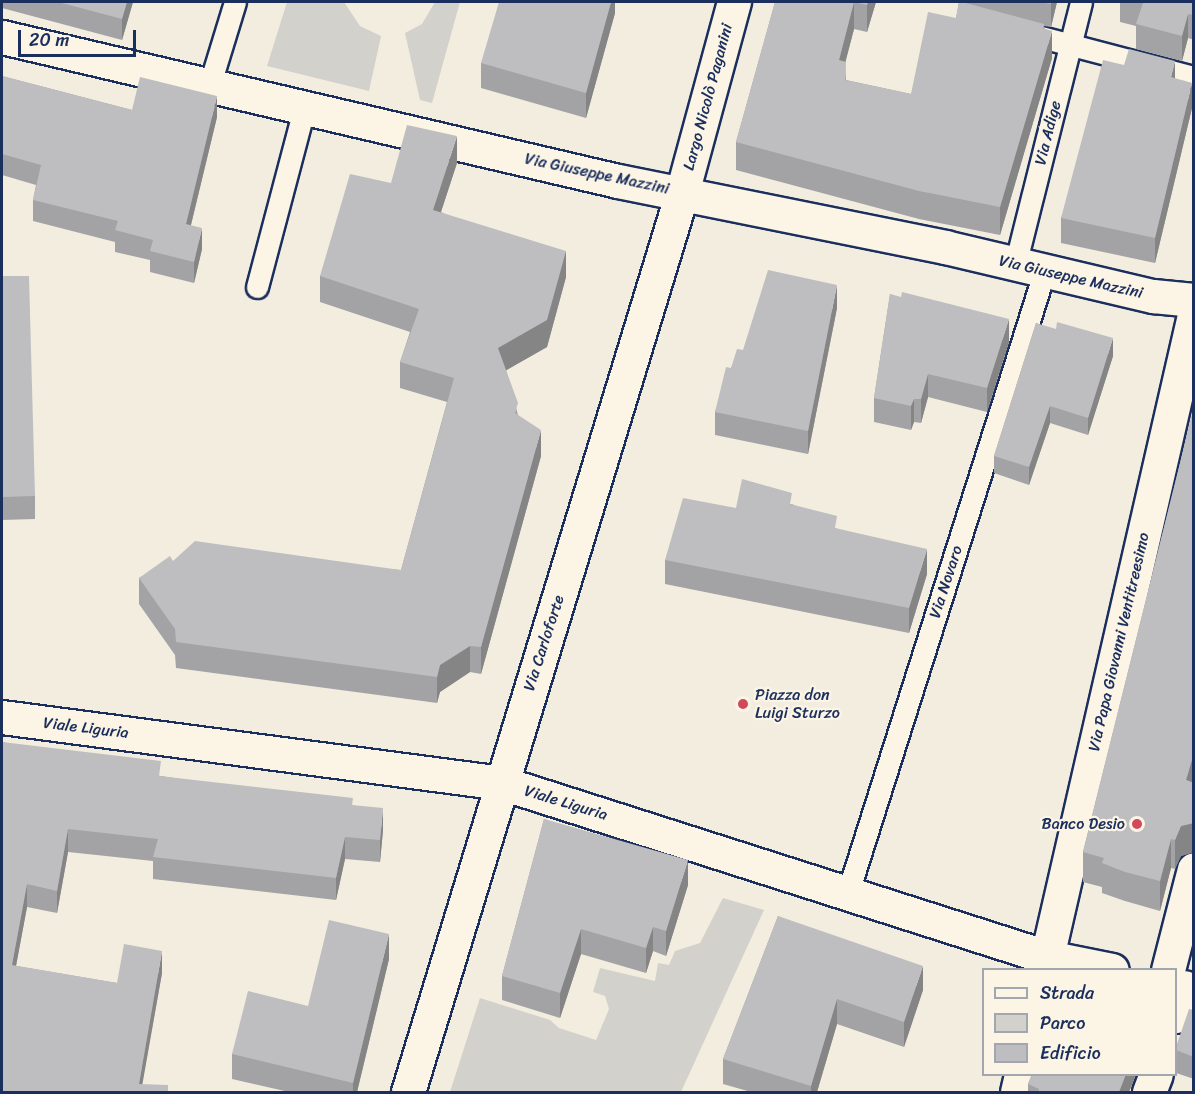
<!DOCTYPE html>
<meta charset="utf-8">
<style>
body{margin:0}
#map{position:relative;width:1195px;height:1094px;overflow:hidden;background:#f3ede0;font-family:Sriracha,sans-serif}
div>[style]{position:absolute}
.green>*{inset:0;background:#d3d1cc}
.roads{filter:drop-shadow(2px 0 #1b2f5e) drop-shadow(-2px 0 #1b2f5e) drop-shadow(0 2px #1b2f5e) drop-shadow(0 -2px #1b2f5e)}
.lane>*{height:21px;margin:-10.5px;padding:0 10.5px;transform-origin:10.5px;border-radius:10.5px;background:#fcf5e5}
.street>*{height:33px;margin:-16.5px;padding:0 16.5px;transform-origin:16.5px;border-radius:16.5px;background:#fcf5e5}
.wall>*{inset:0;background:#a3a3a5}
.shaded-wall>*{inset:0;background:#858586}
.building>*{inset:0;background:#bebec0}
.dots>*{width:16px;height:16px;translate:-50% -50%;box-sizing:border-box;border:3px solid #fcf5e5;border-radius:50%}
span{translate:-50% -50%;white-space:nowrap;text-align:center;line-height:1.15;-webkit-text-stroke:4.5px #fcf5e5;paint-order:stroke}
.street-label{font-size:16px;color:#1b2f5e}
.poi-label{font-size:16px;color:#1b2f5e}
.left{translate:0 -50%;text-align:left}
.right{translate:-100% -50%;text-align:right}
.frame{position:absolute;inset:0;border:3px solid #1b2f5e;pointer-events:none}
.legend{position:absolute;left:982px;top:968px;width:195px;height:108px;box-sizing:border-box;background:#fcf5e5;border:2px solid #a2a6af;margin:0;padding:8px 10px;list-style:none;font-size:18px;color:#1b2f5e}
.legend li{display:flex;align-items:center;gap:12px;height:30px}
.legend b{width:30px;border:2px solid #a2a6af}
.scale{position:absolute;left:18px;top:30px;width:118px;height:27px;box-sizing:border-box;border:3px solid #1b2f5e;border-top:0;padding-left:8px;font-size:18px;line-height:21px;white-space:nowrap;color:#1b2f5e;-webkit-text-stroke:4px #fcf5e5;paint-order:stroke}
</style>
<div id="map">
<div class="green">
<div style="clip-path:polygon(287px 2px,344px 2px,360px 26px,381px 36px,369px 91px,267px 66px)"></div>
<div style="clip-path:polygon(435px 2px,460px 2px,432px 103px,420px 100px,405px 33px,422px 24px)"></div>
<div style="clip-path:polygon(723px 898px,764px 910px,681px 1092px,450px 1092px,480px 998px,550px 1020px,559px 1028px,596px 1040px,609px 1009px,605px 996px,593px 992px,600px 968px,655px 981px,658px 963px,669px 965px,675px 951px,700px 943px)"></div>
</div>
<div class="roads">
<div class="lane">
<div style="left:1026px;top:33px;width:174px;rotate:14.7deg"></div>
<div style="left:209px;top:87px;width:89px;rotate:-73deg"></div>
<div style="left:1015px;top:265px;width:271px;rotate:-75.9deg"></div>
<div style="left:257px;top:287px;width:184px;rotate:-75.2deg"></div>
<div style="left:848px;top:892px;width:649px;rotate:-72.43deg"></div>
</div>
<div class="street">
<div style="left:2px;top:37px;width:633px;rotate:13.16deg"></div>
<div style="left:618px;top:181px;width:334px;rotate:11.4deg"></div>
<div style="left:945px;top:247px;width:214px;rotate:13.3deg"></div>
<div style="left:1153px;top:296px;width:41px;rotate:5.6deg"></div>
<div style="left:2px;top:717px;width:504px;rotate:7.52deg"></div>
<div style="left:502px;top:783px;width:572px;rotate:17.71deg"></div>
<div style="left:1047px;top:957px;width:66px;rotate:11.3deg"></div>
<div style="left:1044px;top:970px;width:672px;rotate:-77.1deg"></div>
<div style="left:1168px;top:970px;width:104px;rotate:-75.6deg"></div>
<div style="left:1176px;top:1016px;width:30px;rotate:-73deg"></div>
<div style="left:408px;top:1092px;width:940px;rotate:-73.05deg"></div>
<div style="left:682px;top:193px;width:198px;rotate:-74.8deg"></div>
<div style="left:1017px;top:1092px;width:18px;rotate:-77deg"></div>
<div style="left:1149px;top:1092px;width:19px;rotate:-69deg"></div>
</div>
</div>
<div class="wall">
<div style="clip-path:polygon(2px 2px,133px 2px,122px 40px,2px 8px)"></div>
<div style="clip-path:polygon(615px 2px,615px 13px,586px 118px,481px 88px,481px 63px)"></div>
<div style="clip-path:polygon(775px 2px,876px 2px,867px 32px,854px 29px,845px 62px,846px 80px,911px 94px,956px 18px,959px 2px,1057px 2px,1051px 27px,1044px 26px,1052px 58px,1000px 235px,919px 219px,736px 170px,736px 142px)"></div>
<div style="clip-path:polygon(1120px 2px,1194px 2px,1194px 40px,1188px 38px,1182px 61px,1136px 49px,1136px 26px,1120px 22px)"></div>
<div style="clip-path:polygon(1124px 65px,1175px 78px,1192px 108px,1155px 263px,1061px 243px,1061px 218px)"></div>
<div style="clip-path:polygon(2px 76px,132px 110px,217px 117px,191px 225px,202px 249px,194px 283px,150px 272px,150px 260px,115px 252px,115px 242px,33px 221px,33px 200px,36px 185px,2px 175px)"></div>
<div style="clip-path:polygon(457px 163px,441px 212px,566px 277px,547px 347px,506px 370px,518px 415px,541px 456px,481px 674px,470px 672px,440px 692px,437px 703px,176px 668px,175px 655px,139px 604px,139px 578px,173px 561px,401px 570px,447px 402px,400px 388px,400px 362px,410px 332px,320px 302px,320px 276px,391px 183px)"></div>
<div style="clip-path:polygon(2px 276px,35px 496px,35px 519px,2px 520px)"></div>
<div style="clip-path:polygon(890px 294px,1009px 342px,987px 412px,928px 397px,921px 423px,914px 422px,911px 430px,874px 422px,874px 398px)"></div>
<div style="clip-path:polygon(837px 308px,808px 454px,715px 435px,715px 412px,731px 368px,743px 350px)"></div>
<div style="clip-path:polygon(1036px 323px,1113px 356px,1088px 435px,1050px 423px,1029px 485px,994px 473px,994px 456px)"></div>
<div style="clip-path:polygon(1194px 407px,1194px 852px,1181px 856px,1175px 869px,1171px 868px,1160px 911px,1125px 901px,1102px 893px,1102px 887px,1083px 882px,1083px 852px)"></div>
<div style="clip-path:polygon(792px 504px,837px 529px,927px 574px,909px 633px,665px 584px,665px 560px,736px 508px)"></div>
<div style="clip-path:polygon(2px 742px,161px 776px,353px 805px,383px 830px,380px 862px,345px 859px,336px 900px,153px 879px,153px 861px,68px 852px,57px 913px,27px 907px,16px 966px,117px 983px,162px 973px,142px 1084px,2px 1092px)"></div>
<div style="clip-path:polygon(544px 819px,688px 885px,666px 956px,653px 951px,646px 973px,581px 954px,560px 1018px,502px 1000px,502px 976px)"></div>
<div style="clip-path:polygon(778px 916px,923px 990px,904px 1047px,837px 1024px,817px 1092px,751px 1092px,723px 1084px,723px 1059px)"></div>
<div style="clip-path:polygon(389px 959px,357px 1092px,289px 1092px,232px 1079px,232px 1054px,308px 1006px)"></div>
<div style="clip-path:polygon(1194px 1010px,1194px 1079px,1176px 1073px,1176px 1047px)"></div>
<div style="clip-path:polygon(1032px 1074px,1136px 1074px,1129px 1092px,1028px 1092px,1028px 1084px)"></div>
</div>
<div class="shaded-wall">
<div style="clip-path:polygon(127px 2px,133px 2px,122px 40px,122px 19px)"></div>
<div style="clip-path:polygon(611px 2px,615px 2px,615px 13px,586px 118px,586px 93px)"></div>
<div style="clip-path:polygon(854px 2px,854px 29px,839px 87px,839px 60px)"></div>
<div style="clip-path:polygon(868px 2px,876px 2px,867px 32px,867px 5px)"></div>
<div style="clip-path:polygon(1051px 2px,1057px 2px,1051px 27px)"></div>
<div style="clip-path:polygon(1188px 14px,1188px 38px,1182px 61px,1182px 36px)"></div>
<div style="clip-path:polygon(1052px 31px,1052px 58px,1000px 235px,1000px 207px)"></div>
<div style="clip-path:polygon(1175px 61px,1175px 85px,1171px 77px)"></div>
<div style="clip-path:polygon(1192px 83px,1192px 108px,1155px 263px,1155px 238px)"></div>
<div style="clip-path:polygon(217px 96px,217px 117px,186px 245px,186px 224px)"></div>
<div style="clip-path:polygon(457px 136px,457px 163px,433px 236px,433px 210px)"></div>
<div style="clip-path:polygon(202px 228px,202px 249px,194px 283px,194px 262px)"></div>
<div style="clip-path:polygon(566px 251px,566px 277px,547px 347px,498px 375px,498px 348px)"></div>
<div style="clip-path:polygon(837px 285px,837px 308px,808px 454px,808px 431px)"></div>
<div style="clip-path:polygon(1009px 319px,1009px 342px,987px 412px,987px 388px)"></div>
<div style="clip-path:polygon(1113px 338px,1113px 356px,1088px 435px,1088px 418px)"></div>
<div style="clip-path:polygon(928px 374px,928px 397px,921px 423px,921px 399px)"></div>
<div style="clip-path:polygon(914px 399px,914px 422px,911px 430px,911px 406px)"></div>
<div style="clip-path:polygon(1050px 406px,1050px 423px,1029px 485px,1029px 467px)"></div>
<div style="clip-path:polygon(541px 430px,541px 456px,481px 674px,481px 647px)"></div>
<div style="clip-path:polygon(927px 549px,927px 574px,909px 633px,909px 608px)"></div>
<div style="clip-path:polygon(470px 646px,470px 672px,440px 692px,437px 703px,437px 677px,440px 665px)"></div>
<div style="clip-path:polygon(1194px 753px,1194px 783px,1186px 780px)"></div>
<div style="clip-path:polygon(383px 808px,383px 830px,380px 862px,380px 840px)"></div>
<div style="clip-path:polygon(1194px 823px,1194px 852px,1181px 856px,1175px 869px,1175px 840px,1181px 826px)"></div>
<div style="clip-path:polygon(68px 829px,68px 852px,57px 913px,57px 891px)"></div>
<div style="clip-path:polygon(345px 837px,345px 859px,336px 900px,336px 878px)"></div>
<div style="clip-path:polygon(1171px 839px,1171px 868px,1160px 911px,1160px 881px)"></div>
<div style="clip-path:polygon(688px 860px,688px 885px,666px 956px,666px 931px)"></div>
<div style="clip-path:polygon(27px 884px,27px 907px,12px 987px,12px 965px)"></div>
<div style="clip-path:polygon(653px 927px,653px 951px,646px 973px,646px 948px)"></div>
<div style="clip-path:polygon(581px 929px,581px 954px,560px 1018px,560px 993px)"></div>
<div style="clip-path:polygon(389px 934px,389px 959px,357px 1092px,353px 1092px,353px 1083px)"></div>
<div style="clip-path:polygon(162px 951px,162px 973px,141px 1092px,139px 1084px)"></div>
<div style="clip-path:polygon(923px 966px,923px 990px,904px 1047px,904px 1022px)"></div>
<div style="clip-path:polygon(837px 999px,837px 1024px,817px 1092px,811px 1092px,811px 1086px)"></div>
<div style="clip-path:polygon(1126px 1074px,1136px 1074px,1129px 1092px,1119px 1092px)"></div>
</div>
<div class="building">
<div style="clip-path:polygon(58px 2px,127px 2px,122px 19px)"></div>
<div style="clip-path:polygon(499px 2px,611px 2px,586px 93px,481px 63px)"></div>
<div style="clip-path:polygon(775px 2px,854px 2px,839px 60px,846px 62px,845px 80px,911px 94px,928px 12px,956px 18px,959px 2px,962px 2px,1044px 24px,1043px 28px,1052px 31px,1000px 207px,919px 191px,736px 142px)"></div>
<div style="clip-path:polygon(854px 2px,868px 2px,867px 5px)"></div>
<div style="clip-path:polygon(1039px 2px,1051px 2px,1051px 4px)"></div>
<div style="clip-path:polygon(1137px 2px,1194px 2px,1194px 15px,1188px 14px,1182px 36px,1136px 24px,1143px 3px)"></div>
<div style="clip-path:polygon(1129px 49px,1175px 61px,1171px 77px,1192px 83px,1155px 238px,1061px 218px,1103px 60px,1124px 65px)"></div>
<div style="clip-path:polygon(2px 76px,132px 110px,140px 77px,217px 96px,186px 224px,202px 228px,194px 262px,150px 251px,153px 240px,115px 230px,118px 221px,33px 200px,41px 165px,2px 154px)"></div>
<div style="clip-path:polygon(407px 125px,457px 136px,433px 210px,566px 251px,547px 320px,498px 348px,518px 403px,515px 413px,541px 430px,481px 647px,470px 646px,440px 665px,437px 677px,176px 642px,175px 629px,139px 578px,170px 556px,173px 561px,195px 541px,401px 570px,454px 378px,400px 362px,419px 309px,320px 276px,350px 174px,391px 183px)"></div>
<div style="clip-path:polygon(768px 270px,837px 285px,808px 431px,715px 412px,726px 367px,731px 368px,737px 349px,743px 350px)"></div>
<div style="clip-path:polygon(2px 276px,29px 276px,35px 496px,2px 497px)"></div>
<div style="clip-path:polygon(902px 292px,1009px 319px,987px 388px,928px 374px,921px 399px,914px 399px,911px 406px,874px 398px,890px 294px,901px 297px)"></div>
<div style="clip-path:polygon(1057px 322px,1113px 338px,1088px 418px,1050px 406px,1029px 467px,994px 456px,1036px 323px,1056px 329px)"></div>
<div style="clip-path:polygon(1194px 407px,1194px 753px,1186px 780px,1194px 783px,1194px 823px,1181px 826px,1175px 840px,1171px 839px,1160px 881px,1125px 872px,1102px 863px,1104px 858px,1083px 852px)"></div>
<div style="clip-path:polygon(742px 479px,792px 493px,790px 504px,837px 516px,835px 528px,927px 549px,909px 608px,665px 560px,683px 498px,736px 508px)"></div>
<div style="clip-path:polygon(2px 742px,161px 761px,159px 776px,353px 798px,352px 805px,383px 808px,380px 840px,345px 837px,336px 878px,153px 857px,158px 839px,68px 829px,57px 891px,27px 884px,12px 965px,117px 983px,124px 944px,162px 951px,139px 1084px,168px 1085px,168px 1092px,2px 1092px)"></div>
<div style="clip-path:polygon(544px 819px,688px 860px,666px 931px,653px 927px,646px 948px,581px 929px,560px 993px,502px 976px)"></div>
<div style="clip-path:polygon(778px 916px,923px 966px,904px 1022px,837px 999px,811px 1086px,723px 1059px)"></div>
<div style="clip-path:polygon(329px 920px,389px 934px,353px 1083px,232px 1054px,248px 991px,308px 1006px)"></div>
<div style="clip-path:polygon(1189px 1009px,1194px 1010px,1194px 1057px,1176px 1050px,1176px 1047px)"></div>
<div style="clip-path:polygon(1032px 1074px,1126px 1074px,1119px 1092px,1038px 1092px,1039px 1089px,1028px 1084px)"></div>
</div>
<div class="dots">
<div style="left:743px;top:704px;background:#d1495b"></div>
<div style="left:1137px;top:824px;background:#d1495b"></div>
</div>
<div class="street-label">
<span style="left:708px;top:97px;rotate:-75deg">Largo Nicolò Paganini</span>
<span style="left:1048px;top:133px;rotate:-76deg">Via Adige</span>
<span style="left:597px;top:174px;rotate:12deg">Via Giuseppe Mazzini</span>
<span style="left:1071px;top:277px;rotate:13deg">Via Giuseppe Mazzini</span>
<span style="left:946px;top:582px;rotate:-72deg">Via Novaro</span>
<span style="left:1119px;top:642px;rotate:-77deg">Via Papa Giovanni Ventitreesimo</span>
<span style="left:544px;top:643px;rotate:-72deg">Via Carloforte</span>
<span style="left:86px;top:728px;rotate:7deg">Viale Liguria</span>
<span style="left:566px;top:803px;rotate:17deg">Viale Liguria</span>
</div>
<div class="poi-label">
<span class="left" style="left:755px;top:704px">Piazza don<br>Luigi Sturzo</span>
<span class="right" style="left:1125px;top:824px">Banco Desio</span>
</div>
<div class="frame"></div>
<ul class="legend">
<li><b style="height:8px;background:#fcf5e5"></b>Strada</li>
<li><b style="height:16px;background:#d3d1cc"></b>Parco</li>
<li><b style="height:16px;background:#bebec0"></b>Edificio</li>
</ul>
<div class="scale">20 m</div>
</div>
